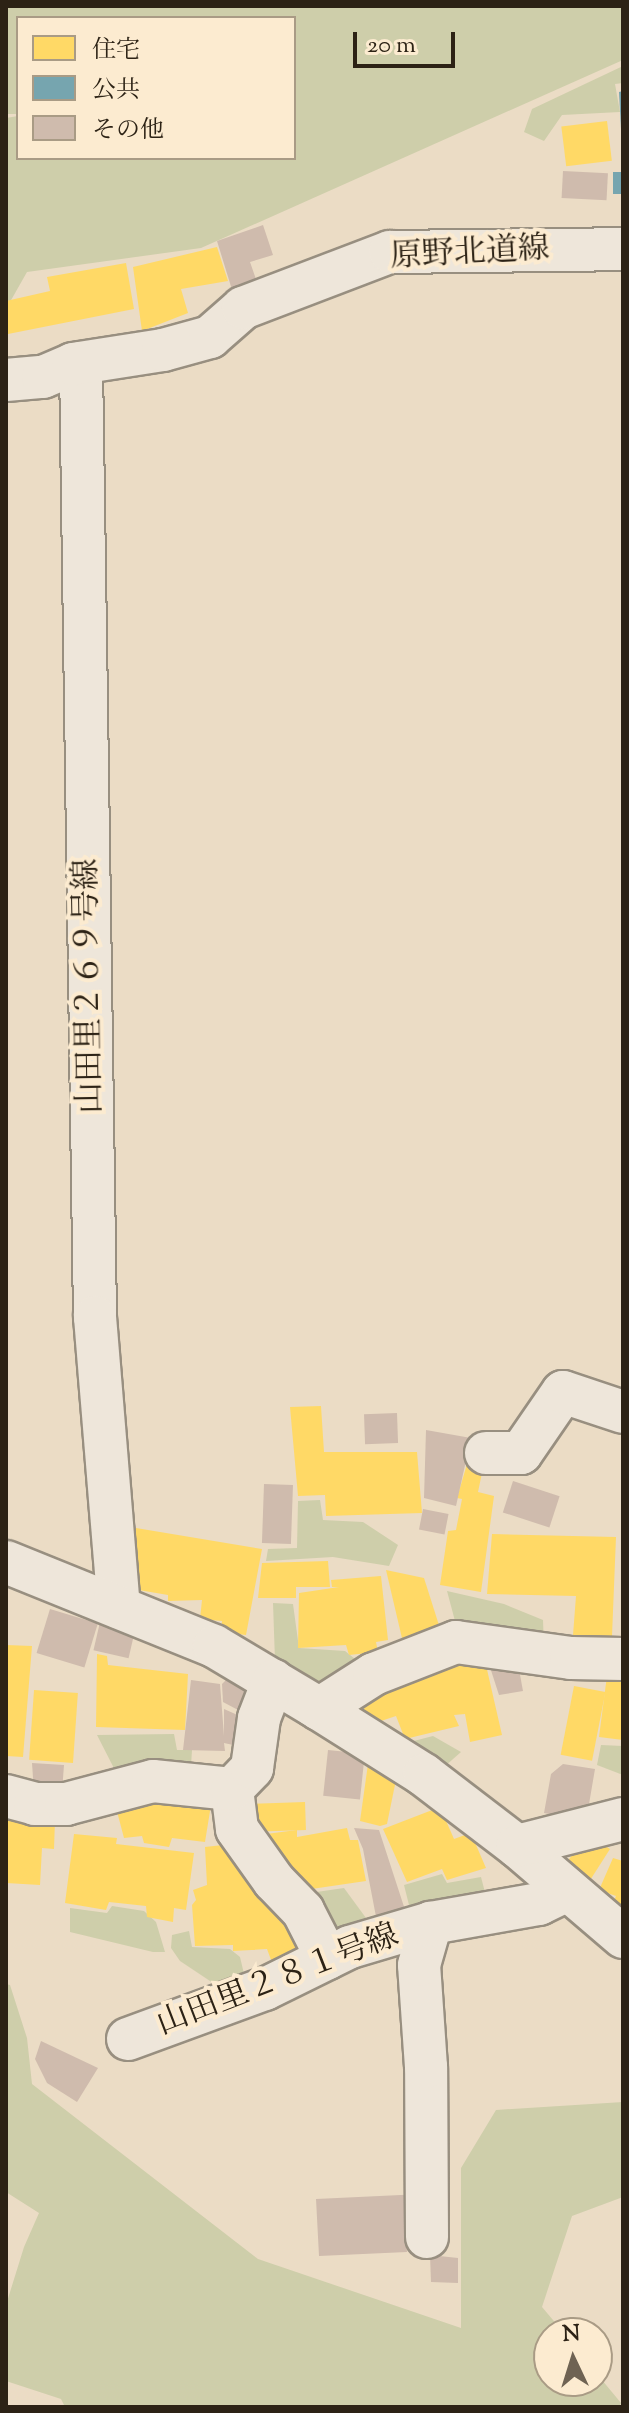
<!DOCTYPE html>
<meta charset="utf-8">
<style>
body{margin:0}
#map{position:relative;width:629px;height:2413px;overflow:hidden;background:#ebdcc5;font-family:"Sorts Mill Goudy","Noto Serif JP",serif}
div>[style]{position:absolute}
.green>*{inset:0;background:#ceceaa}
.homes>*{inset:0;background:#ffd966;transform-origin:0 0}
.public>*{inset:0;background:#76a5af;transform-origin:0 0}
.building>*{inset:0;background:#cfbbad;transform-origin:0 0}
.roads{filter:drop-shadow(2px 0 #988f80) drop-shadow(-2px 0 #988f80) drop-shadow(0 2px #988f80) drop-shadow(0 -2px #988f80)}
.minor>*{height:42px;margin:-21px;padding:0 21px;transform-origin:21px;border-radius:21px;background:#eee6da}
span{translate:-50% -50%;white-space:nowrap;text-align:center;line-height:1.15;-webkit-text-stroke:8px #fcebd0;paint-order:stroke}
.street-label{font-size:32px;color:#2c2215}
.frame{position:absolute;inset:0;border:8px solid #2c2215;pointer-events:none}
.legend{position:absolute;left:16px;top:16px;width:280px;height:144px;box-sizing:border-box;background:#fcebd0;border:2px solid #a99b85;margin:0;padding:10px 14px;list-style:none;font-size:24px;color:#2c2215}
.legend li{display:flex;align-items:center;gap:16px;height:40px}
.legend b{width:40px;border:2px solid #a99b85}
.north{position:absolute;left:533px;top:2317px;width:80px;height:80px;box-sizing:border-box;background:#fcebd0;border:2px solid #a99b85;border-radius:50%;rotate:356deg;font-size:22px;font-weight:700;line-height:32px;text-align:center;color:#2c2215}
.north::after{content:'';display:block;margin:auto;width:28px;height:36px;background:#6f6353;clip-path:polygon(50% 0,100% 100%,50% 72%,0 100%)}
.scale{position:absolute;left:353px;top:32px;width:102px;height:36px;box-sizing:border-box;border:4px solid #2c2215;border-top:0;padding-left:10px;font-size:24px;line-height:28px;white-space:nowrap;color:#2c2215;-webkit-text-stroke:6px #fcebd0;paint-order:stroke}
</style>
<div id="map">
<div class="green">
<div style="clip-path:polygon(6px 6px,623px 6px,623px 60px,201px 248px,27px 272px,6px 309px,6px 118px,18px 116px,18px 158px,294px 158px,294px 18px,18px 18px,18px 114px,6px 114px)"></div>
<div style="clip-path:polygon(623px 66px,623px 83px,615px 84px,620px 112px,562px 115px,544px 141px,524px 132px,532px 109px)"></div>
<div style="clip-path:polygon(320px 1500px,323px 1520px,363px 1522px,398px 1545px,389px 1566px,333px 1557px,266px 1561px,268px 1549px,297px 1548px,298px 1501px)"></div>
<div style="clip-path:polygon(447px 1591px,504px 1604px,543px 1620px,544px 1648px,459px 1636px)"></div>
<div style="clip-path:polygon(273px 1603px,293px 1604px,299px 1648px,345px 1651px,369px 1670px,332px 1694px,275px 1661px)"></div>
<div style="clip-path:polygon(174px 1734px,177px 1750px,192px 1750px,191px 1766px,121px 1782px,97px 1735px)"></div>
<div style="clip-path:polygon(433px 1736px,461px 1752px,444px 1767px,410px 1742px)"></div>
<div style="clip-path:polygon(601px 1745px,623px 1746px,623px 1775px,597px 1765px)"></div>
<div style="clip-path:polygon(442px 1874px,447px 1883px,481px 1877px,488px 1904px,413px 1921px,404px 1885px)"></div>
<div style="clip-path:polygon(344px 1888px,366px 1918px,359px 1936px,328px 1948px,296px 1895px)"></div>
<div style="clip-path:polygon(112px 1906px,144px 1911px,156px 1922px,165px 1952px,153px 1952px,70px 1932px,70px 1908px,107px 1913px)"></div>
<div style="clip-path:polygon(189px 1931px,192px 1947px,230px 1949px,240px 1957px,245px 1978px,228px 1993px,180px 1961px,171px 1948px,172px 1935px)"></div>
<div style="clip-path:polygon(6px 1984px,10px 1985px,27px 2038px,32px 2084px,258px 2259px,461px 2328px,461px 2168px,496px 2110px,623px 2102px,623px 2197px,572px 2216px,542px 2307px,564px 2333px,549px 2333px,549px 2381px,597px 2381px,597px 2374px,621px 2403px,619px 2407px,65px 2407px,61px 2399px,6px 2381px,6px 2305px,24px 2247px,39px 2213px,6px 2192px)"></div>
</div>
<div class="homes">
<div style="left:607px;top:121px;width:40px;height:46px;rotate:83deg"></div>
<div style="clip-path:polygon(217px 247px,228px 281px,181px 289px,188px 313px,142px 331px,133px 267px)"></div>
<div style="clip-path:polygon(126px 263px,134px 309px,8px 334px,6px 301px,50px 291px,47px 277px)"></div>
<div style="clip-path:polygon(321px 1406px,324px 1452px,417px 1452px,422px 1513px,326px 1516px,325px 1495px,298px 1496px,290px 1407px)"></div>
<div style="clip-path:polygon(467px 1464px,483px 1468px,478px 1492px,494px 1496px,481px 1592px,440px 1585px,448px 1531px,456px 1530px,462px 1499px,457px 1498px)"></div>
<div style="clip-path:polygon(136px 1528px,262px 1549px,246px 1635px,221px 1632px,222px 1621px,200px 1619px,202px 1600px,168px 1601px,168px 1595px,127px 1588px)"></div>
<div style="clip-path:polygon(492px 1534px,616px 1537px,612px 1636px,573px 1635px,576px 1596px,487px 1594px)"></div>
<div style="clip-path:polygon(328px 1561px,330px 1587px,296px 1587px,296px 1598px,258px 1598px,262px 1563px)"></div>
<div style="clip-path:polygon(386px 1570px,424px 1578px,444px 1641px,405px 1651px)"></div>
<div style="clip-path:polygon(381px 1576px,388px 1640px,376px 1642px,378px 1652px,349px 1655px,346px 1645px,298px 1648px,299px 1593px,339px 1587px,332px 1587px,331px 1580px)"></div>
<div style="clip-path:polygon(6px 1645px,32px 1646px,23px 1757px,6px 1756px)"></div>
<div style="clip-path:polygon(483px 1652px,502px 1735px,470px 1742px,465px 1714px,454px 1715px,459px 1726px,405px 1739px,396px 1716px,369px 1725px,360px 1695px,456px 1667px,454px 1658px)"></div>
<div style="clip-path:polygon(97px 1654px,107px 1656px,108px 1665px,188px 1674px,185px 1730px,96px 1727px)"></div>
<div style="clip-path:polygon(608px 1668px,623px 1669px,623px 1740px,599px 1737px)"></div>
<div style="left:574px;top:1686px;width:32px;height:70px;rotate:11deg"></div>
<div style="left:34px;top:1690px;width:44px;height:70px;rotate:4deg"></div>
<div style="clip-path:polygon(368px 1764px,398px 1770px,387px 1824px,380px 1826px,360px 1821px)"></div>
<div style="clip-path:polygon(152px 1795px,211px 1805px,205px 1842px,172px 1838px,169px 1847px,144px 1843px,142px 1836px,124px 1838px,115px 1804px)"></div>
<div style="left:305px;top:1802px;width:28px;height:60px;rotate:88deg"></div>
<div style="clip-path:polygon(440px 1807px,454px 1839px,465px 1835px,473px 1838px,486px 1868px,447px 1880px,442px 1869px,407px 1882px,383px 1829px)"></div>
<div style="clip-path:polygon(6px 1810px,55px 1820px,54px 1849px,42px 1848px,40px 1885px,6px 1883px)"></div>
<div style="clip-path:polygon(347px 1828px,350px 1840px,358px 1840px,366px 1881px,291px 1892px,266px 1834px,297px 1830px,297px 1837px)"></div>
<div style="clip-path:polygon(74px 1834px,117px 1838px,116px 1844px,194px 1853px,186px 1910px,174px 1908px,173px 1922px,147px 1917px,146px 1906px,109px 1902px,106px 1910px,65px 1903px)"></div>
<div style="clip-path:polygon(587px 1834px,610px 1849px,587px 1885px,565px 1865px)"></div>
<div style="clip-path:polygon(241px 1843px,321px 1955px,277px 1976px,267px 1949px,233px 1951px,233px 1945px,195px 1946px,192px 1905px,196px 1900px,193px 1890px,207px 1885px,205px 1847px)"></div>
<div style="clip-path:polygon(613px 1858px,623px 1861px,623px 1907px,613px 1903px,616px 1896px,599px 1890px)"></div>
</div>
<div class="public">
<div style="clip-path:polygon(623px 91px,623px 129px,621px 129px,619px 92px)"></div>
<div style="left:613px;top:172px;width:10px;height:22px"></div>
</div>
<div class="building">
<div style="left:563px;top:171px;width:45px;height:27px;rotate:3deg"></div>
<div style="clip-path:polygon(263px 225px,273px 255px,250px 262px,258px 285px,233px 293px,217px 241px)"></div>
<div style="left:397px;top:1413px;width:30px;height:33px;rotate:88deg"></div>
<div style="clip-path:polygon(426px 1430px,471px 1438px,456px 1506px,424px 1498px)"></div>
<div style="left:513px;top:1481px;width:49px;height:33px;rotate:18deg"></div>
<div style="left:264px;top:1484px;width:29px;height:59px;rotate:2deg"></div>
<div style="left:423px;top:1509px;width:26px;height:21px;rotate:11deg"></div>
<div style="left:50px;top:1609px;width:50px;height:46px;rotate:17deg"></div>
<div style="left:100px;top:1622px;width:36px;height:29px;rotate:13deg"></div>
<div style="clip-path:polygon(516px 1653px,523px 1691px,499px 1695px,487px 1658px)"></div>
<div style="clip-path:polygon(229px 1677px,265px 1696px,255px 1719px,223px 1702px,222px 1684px)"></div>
<div style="clip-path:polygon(191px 1680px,220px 1684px,224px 1736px,224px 1709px,251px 1721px,247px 1748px,224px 1743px,225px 1751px,183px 1750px)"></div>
<div style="left:328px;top:1750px;width:37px;height:46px;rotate:6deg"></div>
<div style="clip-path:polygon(32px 1763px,64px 1765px,62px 1792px,34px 1792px)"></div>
<div style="clip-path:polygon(563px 1764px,595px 1769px,588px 1810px,576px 1808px,575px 1819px,544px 1813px,551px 1774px)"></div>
<div style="clip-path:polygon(354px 1828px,379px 1830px,408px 1919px,378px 1927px,363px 1849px)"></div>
<div style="clip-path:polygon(41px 2041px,98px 2068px,77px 2102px,47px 2083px,35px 2059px)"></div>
<div style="clip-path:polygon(422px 2194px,406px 2237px,407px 2252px,319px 2256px,316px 2199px)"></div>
<div style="clip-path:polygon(430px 2255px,458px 2258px,458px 2283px,431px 2282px)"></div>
</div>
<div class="roads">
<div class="minor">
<div style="left:81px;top:363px;width:954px;rotate:89.16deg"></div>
<div style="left:95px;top:1317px;width:291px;rotate:85.3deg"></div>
<div style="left:6px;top:380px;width:37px;rotate:-5deg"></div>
<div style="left:43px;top:377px;width:33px;rotate:-23deg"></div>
<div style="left:73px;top:364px;width:91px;rotate:-8.8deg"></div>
<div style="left:163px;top:350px;width:49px;rotate:-15.5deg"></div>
<div style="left:210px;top:337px;width:44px;rotate:-41.3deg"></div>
<div style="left:243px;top:308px;width:157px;rotate:-20.9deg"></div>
<div style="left:390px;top:252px;width:233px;rotate:-0.7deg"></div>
<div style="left:486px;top:1453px;width:35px"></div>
<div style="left:521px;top:1453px;width:74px;rotate:-55.5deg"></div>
<div style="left:563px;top:1392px;width:63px;rotate:18.4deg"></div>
<div style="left:6px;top:1562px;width:224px;rotate:22deg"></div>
<div style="left:214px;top:1646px;width:115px;rotate:30.8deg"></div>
<div style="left:313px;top:1705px;width:131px;rotate:32.2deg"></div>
<div style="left:424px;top:1775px;width:117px;rotate:37.4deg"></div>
<div style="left:517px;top:1846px;width:140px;rotate:40.6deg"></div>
<div style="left:319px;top:1709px;width:65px;rotate:-32.5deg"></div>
<div style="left:374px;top:1674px;width:88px;rotate:-21.3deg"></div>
<div style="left:456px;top:1642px;width:116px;rotate:7.9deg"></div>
<div style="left:571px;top:1658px;width:52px;rotate:1.1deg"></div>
<div style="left:232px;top:1789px;width:40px;rotate:82.9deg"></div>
<div style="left:237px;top:1829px;width:64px;rotate:54.6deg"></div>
<div style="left:274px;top:1881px;width:42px;rotate:46deg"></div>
<div style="left:303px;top:1911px;width:53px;rotate:62.9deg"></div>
<div style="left:6px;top:1796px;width:30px;rotate:15deg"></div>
<div style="left:35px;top:1804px;width:31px"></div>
<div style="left:66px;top:1804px;width:90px;rotate:-14.8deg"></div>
<div style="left:153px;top:1781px;width:79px;rotate:5.8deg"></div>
<div style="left:232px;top:1789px;width:29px;rotate:-46deg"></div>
<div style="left:252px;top:1768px;width:50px;rotate:-82deg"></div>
<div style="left:259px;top:1718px;width:40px;rotate:-69deg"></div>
<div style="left:517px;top:1846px;width:109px;rotate:-14.3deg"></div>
<div style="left:128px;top:2039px;width:146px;rotate:-20.1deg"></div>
<div style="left:265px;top:1989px;width:95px;rotate:-26.3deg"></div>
<div style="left:350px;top:1947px;width:84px;rotate:-16.5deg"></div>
<div style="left:431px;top:1923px;width:110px;rotate:-10deg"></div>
<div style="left:539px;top:1904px;width:32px;rotate:-26deg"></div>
<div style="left:427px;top:2237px;width:170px;rotate:-90.3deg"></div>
<div style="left:426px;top:2067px;width:102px;rotate:-93.9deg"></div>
<div style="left:419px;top:1965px;width:44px;rotate:-74.1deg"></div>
</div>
</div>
<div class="street-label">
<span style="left:470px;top:254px;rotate:-3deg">原野北道線</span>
<span style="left:90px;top:986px;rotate:-91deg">山田里２６９号線</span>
<span style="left:278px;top:1981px;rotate:-21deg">山田里２８１号線</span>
</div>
<div class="frame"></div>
<ul class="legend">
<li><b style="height:22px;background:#ffd966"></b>住宅</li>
<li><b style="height:22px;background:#76a5af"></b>公共</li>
<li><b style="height:22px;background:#cfbbad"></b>その他</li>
</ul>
<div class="north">N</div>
<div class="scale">20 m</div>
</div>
